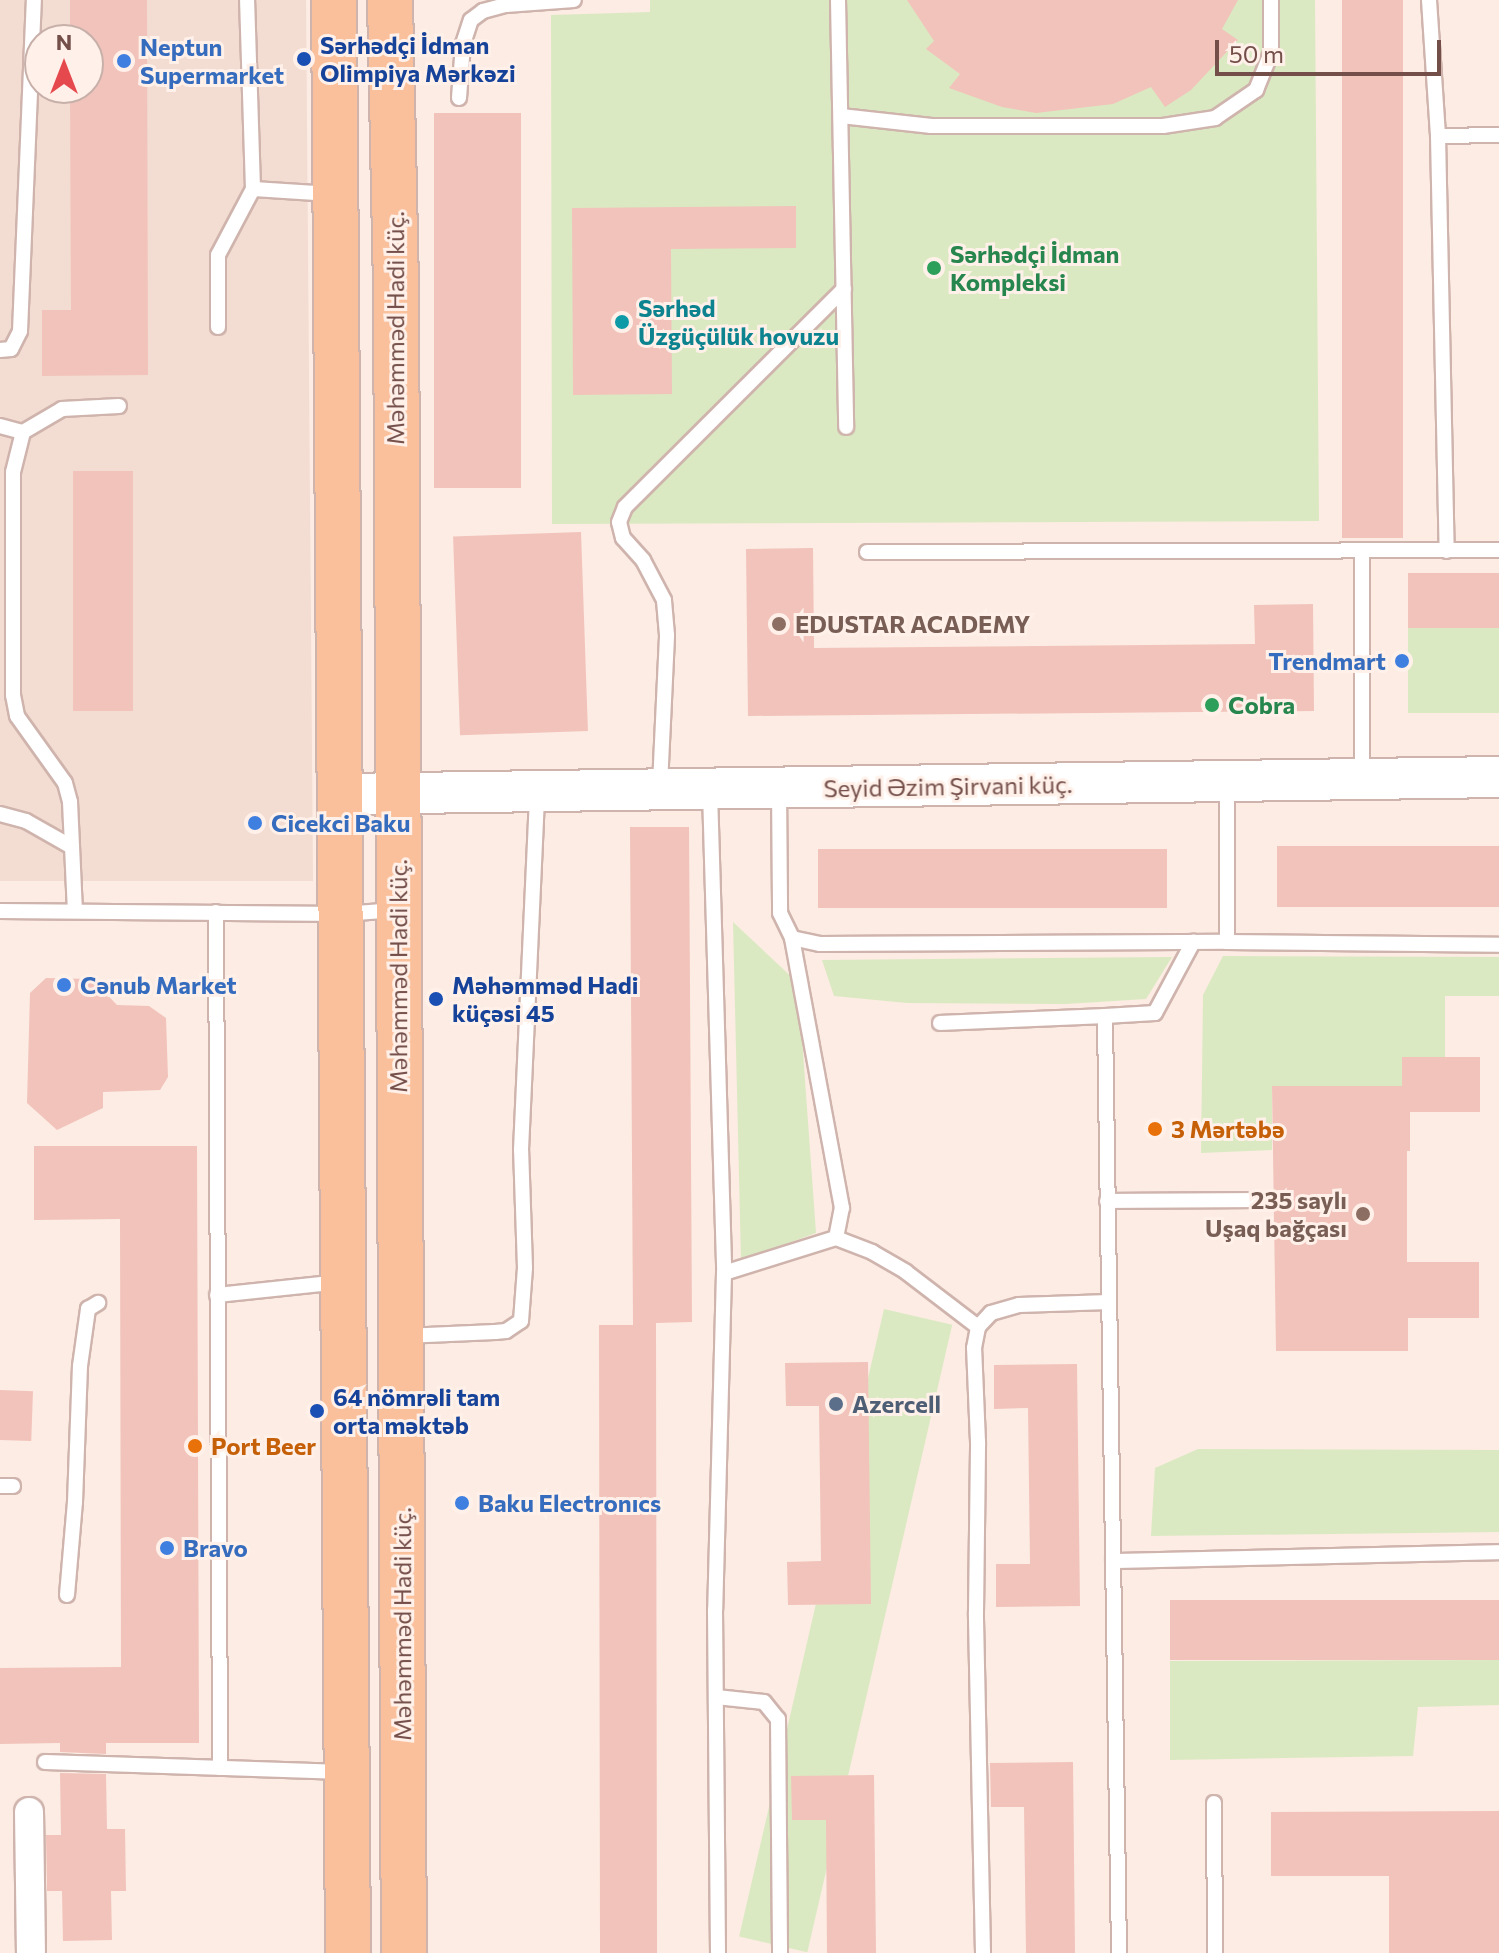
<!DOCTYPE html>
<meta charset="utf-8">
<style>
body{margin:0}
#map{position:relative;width:1499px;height:1953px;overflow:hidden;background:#fcece3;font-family:Commissioner,sans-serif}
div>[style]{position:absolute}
.residential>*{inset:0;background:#f3dcd1}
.green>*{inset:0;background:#dbe9c2;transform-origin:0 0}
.building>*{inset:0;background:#f1c3bb;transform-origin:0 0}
.roads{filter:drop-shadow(2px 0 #cfb4ad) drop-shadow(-2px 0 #cfb4ad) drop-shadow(0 2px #cfb4ad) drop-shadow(0 -2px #cfb4ad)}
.service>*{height:14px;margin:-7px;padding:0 7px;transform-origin:7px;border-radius:7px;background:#fff}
.minor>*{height:28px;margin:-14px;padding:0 14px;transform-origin:14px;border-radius:14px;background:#fff}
.secondary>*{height:40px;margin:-20px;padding:0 20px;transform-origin:20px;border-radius:20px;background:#fff}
.primary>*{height:44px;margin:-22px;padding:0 22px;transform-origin:22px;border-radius:22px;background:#fac09c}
.dots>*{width:22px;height:22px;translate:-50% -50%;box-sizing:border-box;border:4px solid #fff1e9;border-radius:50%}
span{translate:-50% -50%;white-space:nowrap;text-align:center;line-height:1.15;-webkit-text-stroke:6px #fff1e9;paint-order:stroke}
.transit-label{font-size:24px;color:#164399;font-weight:700}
.left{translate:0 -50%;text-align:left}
.shop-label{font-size:24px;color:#366cbe;font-weight:700}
.right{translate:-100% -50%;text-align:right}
.leisure-label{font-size:24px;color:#27864d;font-weight:700}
.culture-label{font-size:24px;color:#0d838f;font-weight:700}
.street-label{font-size:24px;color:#744e49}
.education-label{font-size:24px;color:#785e54;font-weight:700}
.food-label{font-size:24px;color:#c56008;font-weight:700}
.service-label{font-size:24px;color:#4e5e75;font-weight:700}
.north{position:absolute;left:24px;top:24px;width:80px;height:80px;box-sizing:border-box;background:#fff1e9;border:2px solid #c7b0a9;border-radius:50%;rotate:0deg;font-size:22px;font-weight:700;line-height:32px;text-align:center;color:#744e49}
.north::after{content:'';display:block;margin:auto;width:28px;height:36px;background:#e5494d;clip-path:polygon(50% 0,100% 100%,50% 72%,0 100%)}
.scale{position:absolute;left:1215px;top:40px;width:226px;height:36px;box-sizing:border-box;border:4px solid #744e49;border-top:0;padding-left:10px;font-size:24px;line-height:28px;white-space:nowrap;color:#744e49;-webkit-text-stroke:6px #fff1e9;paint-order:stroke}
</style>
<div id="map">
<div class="residential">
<div style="clip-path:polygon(evenodd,0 0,306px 0,313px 881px,0 881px,0 0,40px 40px,88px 40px,88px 88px,40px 88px,40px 40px)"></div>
</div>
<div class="green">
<div style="clip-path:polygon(650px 0,1315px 0,1319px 521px,552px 524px,551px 15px,650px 12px)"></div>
<div style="left:1408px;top:628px;width:91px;height:85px"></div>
<div style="clip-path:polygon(733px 922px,798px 983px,816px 1233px,741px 1260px)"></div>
<div style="clip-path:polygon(1223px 956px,1499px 957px,1499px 996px,1445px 996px,1445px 1057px,1402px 1086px,1272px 1087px,1272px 1150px,1201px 1153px,1203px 995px)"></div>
<div style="clip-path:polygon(1172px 957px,1146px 999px,1066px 1004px,907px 1003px,834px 996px,822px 960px)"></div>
<div style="left:884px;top:1309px;width:70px;height:644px;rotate:13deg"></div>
<div style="clip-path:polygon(1198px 1449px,1499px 1450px,1499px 1532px,1151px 1536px,1155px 1468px)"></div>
<div style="clip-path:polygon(1499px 1660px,1499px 1705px,1418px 1707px,1413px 1756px,1170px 1760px,1170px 1661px)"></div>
</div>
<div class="building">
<div style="clip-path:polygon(70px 0,147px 0,148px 375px,42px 376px,42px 310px,71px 310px,70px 88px,88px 88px,88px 40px,70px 40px)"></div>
<div style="clip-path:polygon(907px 0,1238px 0,1222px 29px,1238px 40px,1191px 90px,1165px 107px,1151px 87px,1113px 104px,1036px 113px,1002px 107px,949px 88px,960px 74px,926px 49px,934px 41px)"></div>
<div style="left:1342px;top:0;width:61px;height:538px"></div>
<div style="left:434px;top:113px;width:87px;height:375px"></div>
<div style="clip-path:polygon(796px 206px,796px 248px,671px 249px,672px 394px,573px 395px,572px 208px)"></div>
<div style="left:73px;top:471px;width:60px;height:240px"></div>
<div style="left:581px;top:532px;width:199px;height:128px;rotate:88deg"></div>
<div style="clip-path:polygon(813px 548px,814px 648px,1255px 644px,1254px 605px,1313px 604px,1314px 711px,748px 716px,746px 549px)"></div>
<div style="left:1408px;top:573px;width:91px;height:55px"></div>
<div style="clip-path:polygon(630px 827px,689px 827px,692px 1322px,656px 1323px,657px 1953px,600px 1953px,599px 1325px,633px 1325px)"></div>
<div style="left:1499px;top:846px;width:61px;height:222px;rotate:90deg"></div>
<div style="left:1167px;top:849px;width:59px;height:349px;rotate:90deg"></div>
<div style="clip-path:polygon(46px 978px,92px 979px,117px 1005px,149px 1006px,166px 1018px,168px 1077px,160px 1090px,103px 1092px,103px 1108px,57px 1130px,27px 1103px,30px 993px)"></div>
<div style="clip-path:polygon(1402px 1057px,1480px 1057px,1480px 1112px,1410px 1112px,1410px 1151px,1407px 1151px,1407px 1262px,1479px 1262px,1479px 1318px,1408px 1318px,1408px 1351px,1276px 1351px,1272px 1086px,1402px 1086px)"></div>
<div style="clip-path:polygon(34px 1146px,197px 1146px,199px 1743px,106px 1743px,106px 1754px,60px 1752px,60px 1743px,0 1744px,0 1668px,121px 1667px,120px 1219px,34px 1220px)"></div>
<div style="clip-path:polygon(868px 1362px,871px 1604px,788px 1605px,787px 1562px,821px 1561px,819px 1406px,786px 1406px,785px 1363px)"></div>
<div style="clip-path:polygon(1077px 1364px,1080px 1606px,996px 1607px,996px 1564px,1030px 1564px,1028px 1408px,994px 1409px,994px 1365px)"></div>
<div style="left:0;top:1390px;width:33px;height:50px;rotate:2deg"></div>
<div style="left:1499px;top:1600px;width:60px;height:329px;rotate:90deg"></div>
<div style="clip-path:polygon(1073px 1762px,1075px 1953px,1026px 1953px,1024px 1807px,991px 1807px,990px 1763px)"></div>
<div style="clip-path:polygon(60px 1773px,106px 1774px,107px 1829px,125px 1829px,126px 1891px,111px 1891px,112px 1940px,63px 1941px,62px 1891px,47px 1891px,46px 1835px,61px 1835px)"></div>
<div style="clip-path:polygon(874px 1775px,876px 1953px,827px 1953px,826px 1820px,792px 1820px,791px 1776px)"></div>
<div style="clip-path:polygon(1499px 1811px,1499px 1953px,1389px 1953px,1389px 1876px,1271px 1876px,1271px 1812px)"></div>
</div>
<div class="roads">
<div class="service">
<div style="left:838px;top:0;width:427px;rotate:88.9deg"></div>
<div style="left:1429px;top:0;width:136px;rotate:86.2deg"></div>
<div style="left:1438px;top:136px;width:415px;rotate:88.8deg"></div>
<div style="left:459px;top:98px;width:54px;rotate:-85.8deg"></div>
<div style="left:463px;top:44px;width:25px;rotate:-72deg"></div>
<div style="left:471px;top:20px;width:15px;rotate:-37deg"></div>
<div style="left:483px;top:11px;width:24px;rotate:-15deg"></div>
<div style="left:506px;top:5px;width:68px;rotate:-4.2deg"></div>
<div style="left:841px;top:116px;width:91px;rotate:6.3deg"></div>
<div style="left:931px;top:126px;width:232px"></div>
<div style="left:1163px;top:126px;width:53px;rotate:-8.7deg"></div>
<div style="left:1215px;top:118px;width:50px;rotate:-34.3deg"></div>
<div style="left:1256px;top:90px;width:40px;rotate:-68deg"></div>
<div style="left:1271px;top:53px;width:53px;rotate:-90deg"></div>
<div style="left:1438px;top:136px;width:61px;rotate:-0.9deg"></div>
<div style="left:253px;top:189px;width:79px;rotate:3.6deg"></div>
<div style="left:218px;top:327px;width:72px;rotate:-90deg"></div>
<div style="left:218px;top:255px;width:75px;rotate:-62.1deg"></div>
<div style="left:253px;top:189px;width:189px;rotate:-91.8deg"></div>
<div style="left:0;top:350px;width:11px;rotate:-5deg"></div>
<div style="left:11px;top:349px;width:20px;rotate:-63deg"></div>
<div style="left:20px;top:331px;width:331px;rotate:-87.6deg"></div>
<div style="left:0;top:426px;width:24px;rotate:15deg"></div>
<div style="left:23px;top:432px;width:45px;rotate:-30.5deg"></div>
<div style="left:62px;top:409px;width:57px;rotate:-3deg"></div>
<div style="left:23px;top:432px;width:41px;rotate:104deg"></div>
<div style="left:13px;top:472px;width:223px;rotate:90deg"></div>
<div style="left:13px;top:695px;width:21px;rotate:79deg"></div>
<div style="left:17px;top:716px;width:82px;rotate:54.4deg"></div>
<div style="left:65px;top:783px;width:20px;rotate:75deg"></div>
<div style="left:70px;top:802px;width:109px;rotate:87.4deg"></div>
<div style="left:867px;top:552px;width:632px;rotate:-0.18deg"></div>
<div style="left:1362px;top:552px;width:224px;rotate:90deg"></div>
<div style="left:1227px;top:783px;width:159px;rotate:90deg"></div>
<div style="left:660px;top:785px;width:150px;rotate:-87.3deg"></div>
<div style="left:667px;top:635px;width:35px;rotate:-95deg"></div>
<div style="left:664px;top:600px;width:45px;rotate:-117.7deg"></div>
<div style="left:643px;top:560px;width:30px;rotate:-132deg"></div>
<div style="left:623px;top:538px;width:16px;rotate:-104deg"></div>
<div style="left:619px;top:522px;width:16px;rotate:-68deg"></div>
<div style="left:625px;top:507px;width:309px;rotate:-44.9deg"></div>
<div style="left:779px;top:788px;width:125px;rotate:89.5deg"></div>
<div style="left:780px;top:913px;width:28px;rotate:64deg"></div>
<div style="left:792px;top:938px;width:29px;rotate:12deg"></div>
<div style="left:820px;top:944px;width:407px;rotate:-0.3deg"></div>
<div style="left:1227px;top:942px;width:272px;rotate:0.6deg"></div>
<div style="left:710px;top:792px;width:481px;rotate:88.3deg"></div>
<div style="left:724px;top:1273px;width:337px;rotate:91.5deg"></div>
<div style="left:715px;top:1610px;width:343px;rotate:89.5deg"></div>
<div style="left:0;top:814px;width:27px;rotate:15deg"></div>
<div style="left:26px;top:821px;width:53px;rotate:29.5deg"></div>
<div style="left:0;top:911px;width:343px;rotate:0.5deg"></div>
<div style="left:343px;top:914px;width:53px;rotate:-4.3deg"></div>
<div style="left:216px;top:912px;width:856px;rotate:89.73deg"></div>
<div style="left:940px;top:1023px;width:165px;rotate:-2.4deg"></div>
<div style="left:1107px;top:1201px;width:148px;rotate:-0.4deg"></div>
<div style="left:836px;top:1238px;width:39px;rotate:21deg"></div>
<div style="left:872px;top:1252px;width:39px;rotate:30deg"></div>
<div style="left:906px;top:1272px;width:91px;rotate:37.4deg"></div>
<div style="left:724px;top:1273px;width:117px;rotate:-17.4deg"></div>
<div style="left:836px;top:1238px;width:31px;rotate:-79deg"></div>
<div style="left:842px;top:1208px;width:275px;rotate:-100.5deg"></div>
<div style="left:217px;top:1295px;width:124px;rotate:-6deg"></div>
<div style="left:404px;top:1336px;width:91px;rotate:-2.5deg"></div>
<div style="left:495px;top:1332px;width:11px;rotate:-5deg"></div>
<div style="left:506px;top:1331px;width:18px;rotate:-34deg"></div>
<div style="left:521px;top:1321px;width:53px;rotate:-85.7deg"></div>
<div style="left:525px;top:1268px;width:118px;rotate:-91.9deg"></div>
<div style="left:521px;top:1150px;width:356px;rotate:-87.4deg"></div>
<div style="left:0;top:1486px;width:13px"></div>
<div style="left:1113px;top:1561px;width:386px;rotate:-1.3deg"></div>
<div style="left:67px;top:1595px;width:93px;rotate:-85.1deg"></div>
<div style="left:75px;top:1502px;width:136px;rotate:-87.9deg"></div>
<div style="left:80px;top:1366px;width:58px;rotate:-82deg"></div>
<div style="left:88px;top:1309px;width:12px;rotate:-31deg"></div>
<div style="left:716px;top:1697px;width:48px;rotate:5.9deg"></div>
<div style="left:764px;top:1702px;width:22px;rotate:51deg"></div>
<div style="left:778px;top:1719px;width:234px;rotate:89.5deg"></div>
<div style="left:45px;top:1762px;width:299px;rotate:1.9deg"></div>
<div style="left:1214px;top:1803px;width:150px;rotate:89.6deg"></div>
<div style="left:983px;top:1953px;width:341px;rotate:-91.2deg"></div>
<div style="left:976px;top:1612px;width:170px;rotate:-89.3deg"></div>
<div style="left:978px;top:1442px;width:94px;rotate:-92.4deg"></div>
<div style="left:974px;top:1348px;width:21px;rotate:-79deg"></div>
<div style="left:978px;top:1327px;width:19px;rotate:-47deg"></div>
<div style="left:991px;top:1313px;width:29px;rotate:-16deg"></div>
<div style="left:1019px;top:1305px;width:90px;rotate:-1.9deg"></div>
<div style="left:1119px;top:1953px;width:937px;rotate:-90.86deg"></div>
<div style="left:1105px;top:1016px;width:50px;rotate:-3.4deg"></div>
<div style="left:1155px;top:1013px;width:81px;rotate:-61.8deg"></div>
</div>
<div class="minor">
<div style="left:29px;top:1812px;width:141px;rotate:89.2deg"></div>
</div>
<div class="secondary">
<div style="left:342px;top:794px;width:1157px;rotate:-0.84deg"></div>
</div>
<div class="primary">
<div style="left:334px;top:0;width:1953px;rotate:89.59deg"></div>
<div style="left:390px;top:0;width:285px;rotate:88.8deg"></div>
<div style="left:396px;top:285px;width:1668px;rotate:89.73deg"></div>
</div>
</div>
<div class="dots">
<div style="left:304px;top:59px;background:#1a4fb4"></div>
<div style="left:124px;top:61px;background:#3f7fe0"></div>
<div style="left:934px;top:268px;background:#2e9e5b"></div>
<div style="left:622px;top:322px;background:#0f9aa8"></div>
<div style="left:779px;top:624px;background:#8d6e63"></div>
<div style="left:1402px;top:661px;background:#3f7fe0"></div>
<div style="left:1212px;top:705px;background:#2e9e5b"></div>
<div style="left:255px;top:823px;background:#3f7fe0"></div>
<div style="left:64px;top:985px;background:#3f7fe0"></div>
<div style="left:436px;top:999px;background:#1a4fb4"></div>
<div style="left:1155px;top:1129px;background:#e8710a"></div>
<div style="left:1363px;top:1214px;background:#8d6e63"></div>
<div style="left:836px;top:1404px;background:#5c6f8a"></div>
<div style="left:317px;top:1411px;background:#1a4fb4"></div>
<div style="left:195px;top:1446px;background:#e8710a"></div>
<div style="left:462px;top:1503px;background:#3f7fe0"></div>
<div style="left:167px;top:1548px;background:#3f7fe0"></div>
</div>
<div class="transit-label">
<span class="left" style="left:320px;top:59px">Sərhədçi İdman<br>Olimpiya Mərkəzi</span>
<span class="left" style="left:452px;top:999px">Məhəmməd Hadi<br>küçəsi 45</span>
<span class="left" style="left:333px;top:1411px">64 nömrəli tam<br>orta məktəb</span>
</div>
<div class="shop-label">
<span class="left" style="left:140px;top:61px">Neptun<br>Supermarket</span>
<span class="right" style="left:1386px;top:661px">Trendmart</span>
<span class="left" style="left:271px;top:823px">Cicekci Baku</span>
<span class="left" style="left:80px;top:985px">Cənub Market</span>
<span class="left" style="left:478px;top:1503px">Baku Electronıcs</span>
<span class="left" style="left:183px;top:1548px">Bravo</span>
</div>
<div class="leisure-label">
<span class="left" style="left:950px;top:268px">Sərhədçi İdman<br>Kompleksi</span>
<span class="left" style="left:1228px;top:705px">Cobra</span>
</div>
<div class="culture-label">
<span class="left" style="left:638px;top:322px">Sərhəd<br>Üzgüçülük hovuzu</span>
</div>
<div class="street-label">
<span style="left:395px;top:328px;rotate:-90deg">Məhəmməd Hadi küç.</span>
<span style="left:948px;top:786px;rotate:-1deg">Seyid Əzim Şirvani küç.</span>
<span style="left:398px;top:976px;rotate:-90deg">Məhəmməd Hadi küç.</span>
<span style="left:402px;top:1624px;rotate:-90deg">Məhəmməd Hadi küç.</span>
</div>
<div class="education-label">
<span class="left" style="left:795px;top:624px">EDUSTAR ACADEMY</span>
<span class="right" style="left:1347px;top:1214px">235 saylı<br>Uşaq bağçası</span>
</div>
<div class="food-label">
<span class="left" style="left:1171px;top:1129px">3 Mərtəbə</span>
<span class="left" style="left:211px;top:1446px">Port Beer</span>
</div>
<div class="service-label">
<span class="left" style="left:852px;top:1404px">Azercell</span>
</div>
<div class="north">N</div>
<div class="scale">50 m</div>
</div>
